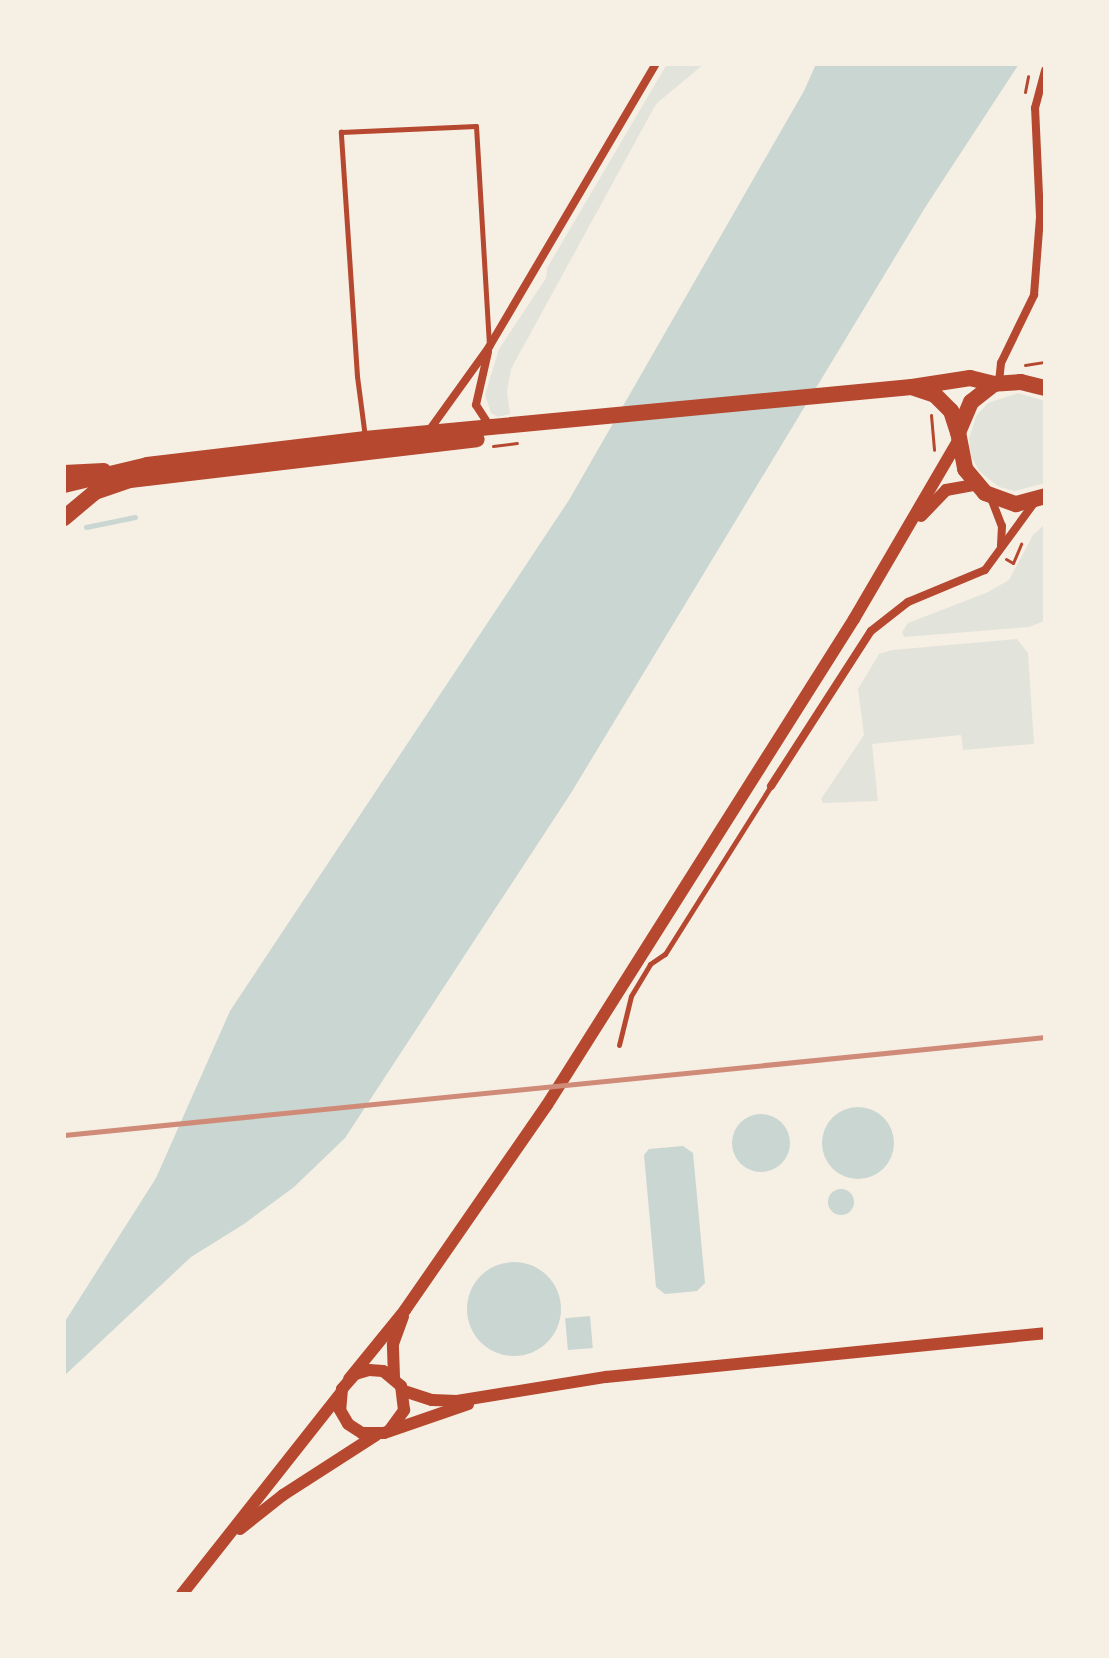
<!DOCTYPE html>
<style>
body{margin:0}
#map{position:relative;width:1109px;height:1658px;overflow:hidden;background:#f6efe4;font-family:Jost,sans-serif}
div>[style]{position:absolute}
.green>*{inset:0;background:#e2e4dc}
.water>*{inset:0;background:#c9d6d2;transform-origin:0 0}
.round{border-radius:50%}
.stream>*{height:5px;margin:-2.5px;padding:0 2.5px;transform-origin:2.5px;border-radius:2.5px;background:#c9d6d2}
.path>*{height:3px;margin:-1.5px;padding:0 1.5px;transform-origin:1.5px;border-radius:1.5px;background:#b5482f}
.service>*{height:5px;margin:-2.5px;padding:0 2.5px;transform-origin:2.5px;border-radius:2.5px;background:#b5482f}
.minor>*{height:8px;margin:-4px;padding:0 4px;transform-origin:4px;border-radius:4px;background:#b5482f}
.tertiary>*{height:12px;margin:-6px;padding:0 6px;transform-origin:6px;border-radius:6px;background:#b5482f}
.secondary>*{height:14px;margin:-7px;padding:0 7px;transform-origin:7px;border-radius:7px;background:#b5482f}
.primary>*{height:16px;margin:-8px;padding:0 8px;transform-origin:8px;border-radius:8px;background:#b5482f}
.rail>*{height:5px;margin:-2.5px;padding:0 2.5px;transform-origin:2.5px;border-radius:2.5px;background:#cf8b77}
span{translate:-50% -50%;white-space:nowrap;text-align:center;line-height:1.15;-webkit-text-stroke:6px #f6efe4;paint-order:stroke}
.frame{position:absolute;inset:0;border:66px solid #f6efe4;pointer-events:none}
</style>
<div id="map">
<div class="green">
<div style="clip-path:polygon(667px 64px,704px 64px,656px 104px,511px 369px,507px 392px,510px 414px,498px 417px,491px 413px,485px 395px,499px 349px,546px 278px,547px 268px)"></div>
<div style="clip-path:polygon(1018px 393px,1045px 401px,1045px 483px,1015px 491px,999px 487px,979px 471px,971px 456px,969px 439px,976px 416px,988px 403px)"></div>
<div style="clip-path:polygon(1045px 524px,1044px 621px,1029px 627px,904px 637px,902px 632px,908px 623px,986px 593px,1009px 580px,1033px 535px)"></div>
<div style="clip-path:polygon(1017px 639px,1028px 653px,1034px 744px,963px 750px,961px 735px,872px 744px,878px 801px,823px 803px,821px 799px,864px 735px,858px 689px,879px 654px,892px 650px)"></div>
</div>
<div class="water">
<div style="clip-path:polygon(816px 64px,1019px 64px,926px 206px,571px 793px,345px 1138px,294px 1187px,244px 1224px,191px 1257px,64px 1376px,64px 1323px,156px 1178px,230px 1011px,569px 500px,804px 91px)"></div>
<div class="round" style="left:822px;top:1107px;width:72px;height:72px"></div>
<div class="round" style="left:732px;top:1114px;width:58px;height:58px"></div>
<div style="clip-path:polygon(683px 1146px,693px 1153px,705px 1283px,697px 1291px,665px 1294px,656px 1287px,644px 1155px,649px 1149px)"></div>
<div class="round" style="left:828px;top:1189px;width:26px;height:26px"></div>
<div class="round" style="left:467px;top:1262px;width:94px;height:94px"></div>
<div style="left:590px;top:1316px;width:32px;height:25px;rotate:85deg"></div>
</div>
<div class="stream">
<div style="left:86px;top:527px;width:50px;rotate:-11.5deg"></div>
</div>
<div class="path">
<div style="left:1025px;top:92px;width:16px;rotate:-79deg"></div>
<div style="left:1025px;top:365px;width:20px;rotate:-9deg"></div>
<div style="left:931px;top:415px;width:35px;rotate:85deg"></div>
<div style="left:493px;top:446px;width:24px;rotate:-7deg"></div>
<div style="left:1006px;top:559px;width:8px;rotate:30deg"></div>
<div style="left:1013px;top:563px;width:21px;rotate:-67deg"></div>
</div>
<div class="service">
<div style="left:365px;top:437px;width:62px;rotate:-97.5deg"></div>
<div style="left:357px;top:376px;width:245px;rotate:-93.8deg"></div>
<div style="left:341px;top:132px;width:135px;rotate:-2.5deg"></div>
<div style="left:476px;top:126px;width:220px;rotate:86.6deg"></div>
<div style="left:619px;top:1045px;width:50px;rotate:-76.2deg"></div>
<div style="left:631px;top:996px;width:37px;rotate:-59deg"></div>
<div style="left:650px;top:964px;width:18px;rotate:-34deg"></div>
<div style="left:665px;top:954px;width:199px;rotate:-57.8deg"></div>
</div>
<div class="minor">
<div style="left:488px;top:352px;width:54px;rotate:102.8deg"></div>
<div style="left:476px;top:405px;width:24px;rotate:57deg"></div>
<div style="left:999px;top:382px;width:19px;rotate:-84deg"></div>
<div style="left:1001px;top:363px;width:76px;rotate:-64.1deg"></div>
<div style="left:1034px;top:295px;width:78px;rotate:-85.6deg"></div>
<div style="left:1040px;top:217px;width:109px;rotate:-92.6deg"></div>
<div style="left:1035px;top:108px;width:39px;rotate:-75deg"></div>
<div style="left:428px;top:432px;width:105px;rotate:-54.3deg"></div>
<div style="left:489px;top:347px;width:329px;rotate:-59.5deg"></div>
<div style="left:991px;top:498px;width:30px;rotate:69deg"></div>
<div style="left:1002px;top:526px;width:20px;rotate:93deg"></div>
<div style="left:771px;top:786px;width:184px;rotate:-57.2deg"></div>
<div style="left:871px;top:631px;width:47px;rotate:-38.1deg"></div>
<div style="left:908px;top:602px;width:83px;rotate:-22.6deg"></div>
<div style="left:985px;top:570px;width:83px;rotate:-53.8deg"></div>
</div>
<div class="tertiary">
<div style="left:921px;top:516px;width:36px;rotate:-46deg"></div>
<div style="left:946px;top:490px;width:29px;rotate:-10deg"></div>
<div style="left:394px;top:1377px;width:33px;rotate:-92deg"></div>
<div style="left:393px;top:1344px;width:29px;rotate:-70deg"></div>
<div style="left:349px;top:1379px;width:89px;rotate:-50.9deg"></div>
<div style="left:405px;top:1310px;width:249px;rotate:-55.3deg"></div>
<div style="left:547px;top:1105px;width:575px;rotate:-57.72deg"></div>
<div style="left:854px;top:619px;width:206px;rotate:-59.7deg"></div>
<div style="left:404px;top:1391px;width:29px;rotate:18deg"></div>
<div style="left:432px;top:1400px;width:25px;rotate:2deg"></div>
<div style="left:457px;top:1401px;width:151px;rotate:-9.2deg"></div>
<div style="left:606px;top:1377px;width:441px;rotate:-5.7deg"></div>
<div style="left:389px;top:1431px;width:26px;rotate:-54deg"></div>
<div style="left:404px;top:1410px;width:24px;rotate:-97deg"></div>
<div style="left:401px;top:1386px;width:23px;rotate:-140deg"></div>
<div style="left:383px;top:1371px;width:14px;rotate:-176deg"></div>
<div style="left:369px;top:1370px;width:15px;rotate:164deg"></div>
<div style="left:355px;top:1374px;width:20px;rotate:131deg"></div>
<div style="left:342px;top:1389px;width:21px;rotate:95deg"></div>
<div style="left:340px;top:1410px;width:16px;rotate:60deg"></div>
<div style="left:348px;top:1424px;width:17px;rotate:33deg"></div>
<div style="left:362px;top:1433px;width:22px"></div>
<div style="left:384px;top:1433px;width:89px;rotate:-19deg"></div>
<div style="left:240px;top:1529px;width:55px;rotate:-38.3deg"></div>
<div style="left:283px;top:1495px;width:111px;rotate:-32.8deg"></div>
<div style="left:182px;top:1594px;width:256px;rotate:-51.7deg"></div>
</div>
<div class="secondary">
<div style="left:64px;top:472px;width:40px;rotate:-2.9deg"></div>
</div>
<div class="primary">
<div style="left:914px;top:388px;width:22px;rotate:18deg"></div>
<div style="left:935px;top:395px;width:23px;rotate:45deg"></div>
<div style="left:951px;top:411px;width:22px;rotate:72deg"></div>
<div style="left:1045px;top:388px;width:25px;rotate:-166deg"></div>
<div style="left:1021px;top:382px;width:27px;rotate:176deg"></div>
<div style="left:994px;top:384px;width:29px;rotate:142deg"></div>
<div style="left:971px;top:402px;width:33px;rotate:113deg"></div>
<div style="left:958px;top:432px;width:38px;rotate:79deg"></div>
<div style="left:965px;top:469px;width:31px;rotate:50deg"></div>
<div style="left:985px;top:493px;width:33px;rotate:20deg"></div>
<div style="left:1016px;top:504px;width:30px;rotate:-15deg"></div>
<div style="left:64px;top:485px;width:85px;rotate:-13.5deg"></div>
<div style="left:147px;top:465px;width:220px;rotate:-6.8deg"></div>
<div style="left:365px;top:439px;width:549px;rotate:-5.43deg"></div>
<div style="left:912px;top:387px;width:59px;rotate:-8.8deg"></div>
<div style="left:970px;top:378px;width:25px;rotate:14deg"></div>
<div style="left:64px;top:518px;width:40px;rotate:-40deg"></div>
<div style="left:95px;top:492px;width:37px;rotate:-19deg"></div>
<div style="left:130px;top:480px;width:349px;rotate:-6.7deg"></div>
</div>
<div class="rail">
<div style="left:64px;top:1135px;width:986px;rotate:-5.7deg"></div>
</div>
<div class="frame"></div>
</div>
